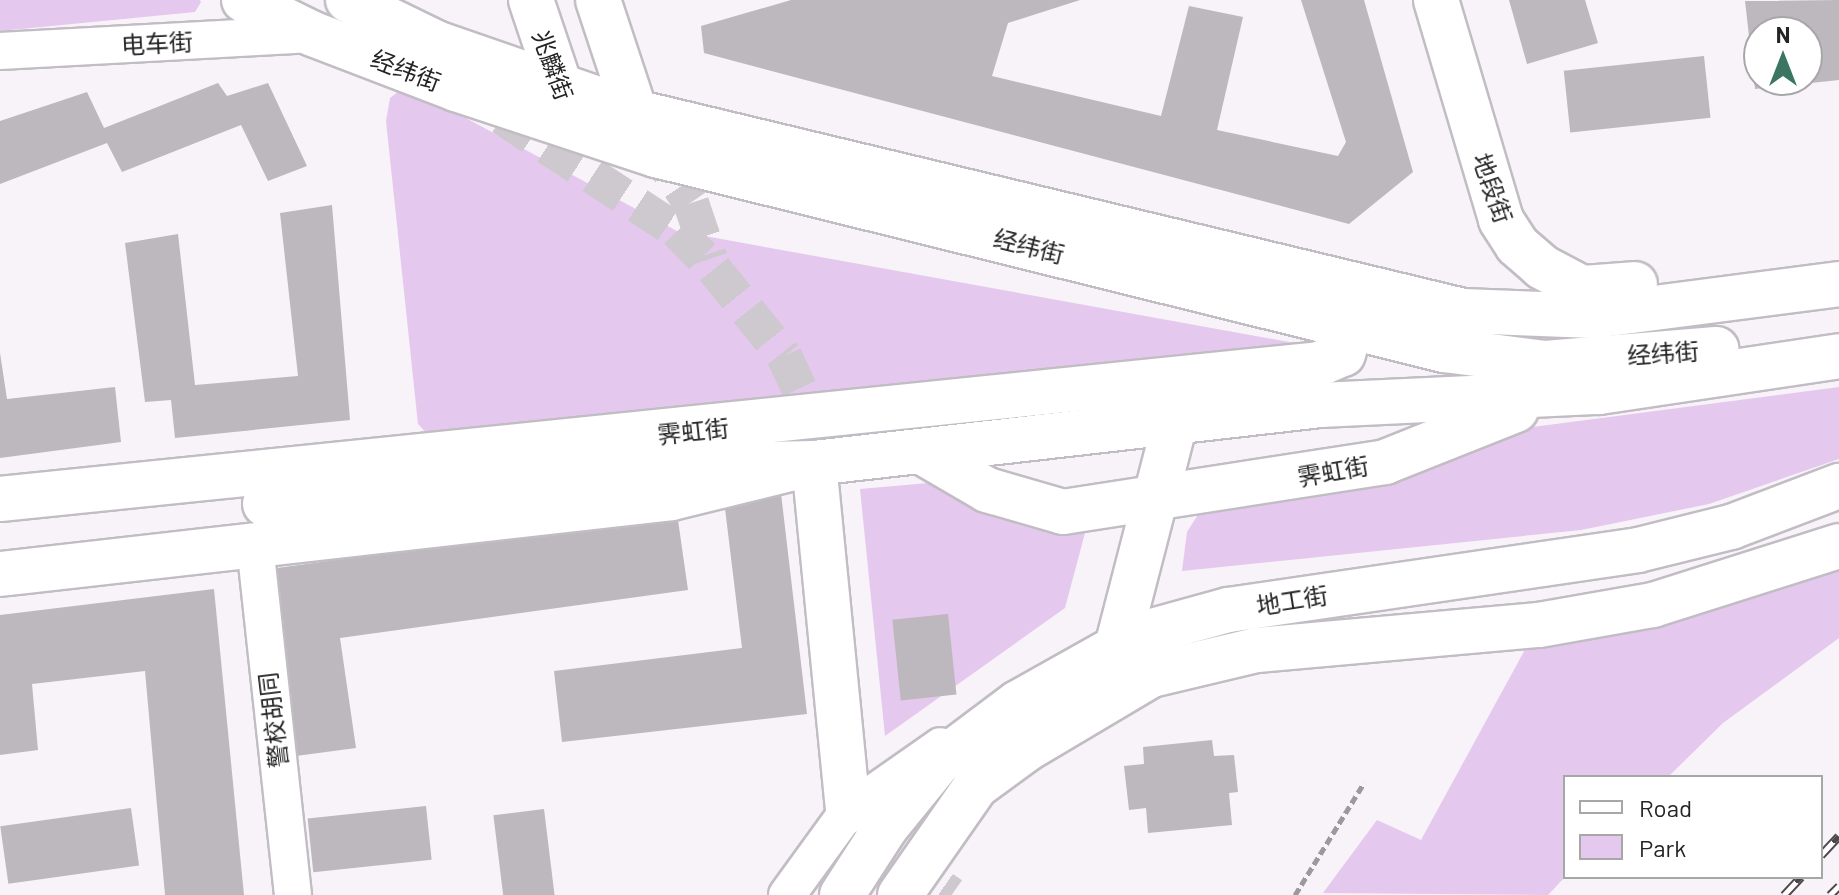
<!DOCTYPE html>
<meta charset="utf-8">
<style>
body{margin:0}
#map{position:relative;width:1839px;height:895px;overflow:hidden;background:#f8f2f9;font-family:Barlow,"Noto Sans SC",sans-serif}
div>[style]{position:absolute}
.green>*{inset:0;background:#e5c8ed}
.building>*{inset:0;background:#bdb7be;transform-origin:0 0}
.minor-tunnel>*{height:36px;margin-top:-18px;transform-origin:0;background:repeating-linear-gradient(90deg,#cec9cf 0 36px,transparent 0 54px)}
.path>*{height:5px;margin-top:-2.5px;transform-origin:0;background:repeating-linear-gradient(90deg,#9d989d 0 8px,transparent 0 12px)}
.roads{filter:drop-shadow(2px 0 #c2bdc4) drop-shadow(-2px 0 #c2bdc4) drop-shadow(0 2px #c2bdc4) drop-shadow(0 -2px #c2bdc4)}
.minor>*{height:36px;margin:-18px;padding:0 18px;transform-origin:18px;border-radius:18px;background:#fff}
.major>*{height:44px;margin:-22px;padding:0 22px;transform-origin:22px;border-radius:22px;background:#fff}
.rail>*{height:9px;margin-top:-4.5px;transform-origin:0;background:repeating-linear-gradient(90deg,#fff 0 18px,#4b484b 0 36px);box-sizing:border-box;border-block:2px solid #4b484b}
span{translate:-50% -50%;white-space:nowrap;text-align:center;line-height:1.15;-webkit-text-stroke:8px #fff;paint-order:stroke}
.street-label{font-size:24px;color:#252325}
.legend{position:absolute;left:1563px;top:775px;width:260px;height:104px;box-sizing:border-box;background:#fff;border:2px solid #a8a7a8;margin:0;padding:10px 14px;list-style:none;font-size:24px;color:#252325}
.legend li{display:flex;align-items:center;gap:16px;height:40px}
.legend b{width:40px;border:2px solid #a8a7a8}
.north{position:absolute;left:1743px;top:16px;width:80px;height:80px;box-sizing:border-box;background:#fff;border:2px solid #a8a7a8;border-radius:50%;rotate:0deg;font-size:22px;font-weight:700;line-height:32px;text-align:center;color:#252325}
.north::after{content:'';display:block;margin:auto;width:28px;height:36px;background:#3a7661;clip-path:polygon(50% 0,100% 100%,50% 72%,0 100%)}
</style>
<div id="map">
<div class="green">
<div style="clip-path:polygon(0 0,200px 0,201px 2px,195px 12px,0 31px)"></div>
<div style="clip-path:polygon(406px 86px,677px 231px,1300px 344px,732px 418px,434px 441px,418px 424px,386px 121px,390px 98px)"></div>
<div style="clip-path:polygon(1839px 387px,1839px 459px,1709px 504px,1581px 530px,1182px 571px,1187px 532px,1206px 502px,1525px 428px)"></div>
<div style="clip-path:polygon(940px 482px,1093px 503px,1065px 608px,885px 736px,860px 489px)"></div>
<div style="clip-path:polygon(1839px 559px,1839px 638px,1723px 723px,1668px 777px,1565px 777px,1565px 877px,1548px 895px,1323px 893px,1377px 820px,1421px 840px,1528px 644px)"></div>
</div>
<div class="building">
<div style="clip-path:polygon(791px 0,1080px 0,1008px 23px,992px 76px,1161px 116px,1189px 6px,1243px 17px,1217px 130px,1338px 156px,1346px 142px,1301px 0,1364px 0,1413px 172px,1349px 224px,704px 53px,701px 26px)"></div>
<div style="clip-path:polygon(1509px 0,1585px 0,1598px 43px,1527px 64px)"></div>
<div style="clip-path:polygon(evenodd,1839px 0,1839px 80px,1755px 89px,1745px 1px,1839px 0,1759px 32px,1807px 32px,1807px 80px,1759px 80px,1759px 32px)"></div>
<div style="left:1704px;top:56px;width:62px;height:141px;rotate:84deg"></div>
<div style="clip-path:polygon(218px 83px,227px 96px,268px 83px,307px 166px,268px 181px,241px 125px,122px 172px,107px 143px,0 184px,0 121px,87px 92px,104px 128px)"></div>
<div style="clip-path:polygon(332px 205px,350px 420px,175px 438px,171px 400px,145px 402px,125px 243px,178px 234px,195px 385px,298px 376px,280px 213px)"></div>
<div style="clip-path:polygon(0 353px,7px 399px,115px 387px,121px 442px,0 458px)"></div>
<div style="clip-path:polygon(780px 485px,807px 714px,562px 742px,554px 671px,742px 648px,723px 492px)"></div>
<div style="clip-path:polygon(677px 513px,688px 590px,340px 638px,356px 748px,296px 756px,270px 569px)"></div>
<div style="clip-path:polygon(214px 589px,244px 895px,165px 895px,145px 671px,32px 684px,38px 750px,0 755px,0 615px)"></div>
<div style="left:948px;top:614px;width:81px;height:56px;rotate:84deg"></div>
<div style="clip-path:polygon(1212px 740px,1214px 756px,1234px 755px,1238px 792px,1229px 793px,1232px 825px,1148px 833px,1146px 808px,1129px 810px,1124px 766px,1144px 764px,1143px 747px)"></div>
<div style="left:426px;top:806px;width:54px;height:119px;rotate:84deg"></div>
<div style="left:131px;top:808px;width:58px;height:132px;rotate:82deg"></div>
<div style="left:544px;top:809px;width:87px;height:51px;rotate:83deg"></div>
</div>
<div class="minor-tunnel">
<div style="left:502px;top:117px;width:209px;rotate:33.1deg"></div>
<div style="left:677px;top:231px;width:53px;rotate:45.8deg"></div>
<div style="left:714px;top:269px;width:112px;rotate:51.2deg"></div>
<div style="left:784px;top:356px;width:56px;rotate:64.8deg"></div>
<div style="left:808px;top:407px;width:82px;rotate:83.7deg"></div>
<div style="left:650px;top:142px;width:73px;rotate:56.1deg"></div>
<div style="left:691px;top:203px;width:59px;rotate:71.3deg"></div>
<div style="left:854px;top:827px;width:119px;rotate:34.8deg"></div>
</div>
<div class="path">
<div style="left:1295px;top:895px;width:132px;rotate:-58.4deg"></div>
</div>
<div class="roads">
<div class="minor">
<div style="left:0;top:51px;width:313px;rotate:-3.1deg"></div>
<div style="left:255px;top:545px;width:352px;rotate:83.8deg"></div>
<div style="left:787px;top:895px;width:104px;rotate:-54deg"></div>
<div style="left:848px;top:811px;width:113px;rotate:-35deg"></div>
</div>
<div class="major">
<div style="left:244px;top:0;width:77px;rotate:26.2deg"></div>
<div style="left:313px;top:34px;width:153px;rotate:21deg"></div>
<div style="left:456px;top:89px;width:211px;rotate:18.3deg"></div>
<div style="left:656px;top:155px;width:812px;rotate:13.9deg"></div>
<div style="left:1444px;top:350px;width:102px;rotate:7.3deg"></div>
<div style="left:1545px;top:363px;width:172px;rotate:-4.7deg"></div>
<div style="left:348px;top:0;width:98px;rotate:26deg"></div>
<div style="left:436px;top:43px;width:211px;rotate:19.1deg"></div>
<div style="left:635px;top:112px;width:852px;rotate:13.51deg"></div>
<div style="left:1463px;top:311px;width:130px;rotate:2.2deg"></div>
<div style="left:1593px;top:316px;width:248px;rotate:-7.4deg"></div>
<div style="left:531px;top:0;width:110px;rotate:71.4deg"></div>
<div style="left:598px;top:0;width:118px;rotate:71.7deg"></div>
<div style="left:1436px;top:0;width:229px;rotate:73.5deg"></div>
<div style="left:1501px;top:220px;width:30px;rotate:57deg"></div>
<div style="left:1517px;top:245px;width:33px;rotate:41deg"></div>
<div style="left:1542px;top:267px;width:45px;rotate:27.7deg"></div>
<div style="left:1582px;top:288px;width:53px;rotate:-4.3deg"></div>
<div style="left:922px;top:452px;width:75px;rotate:30.3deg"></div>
<div style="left:987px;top:490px;width:79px;rotate:16.1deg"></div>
<div style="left:1063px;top:512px;width:326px;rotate:-8.8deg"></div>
<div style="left:1385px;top:462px;width:141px;rotate:-21.7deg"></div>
<div style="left:0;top:499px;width:1326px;rotate:-5.84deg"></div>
<div style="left:1319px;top:364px;width:26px;rotate:-23deg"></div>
<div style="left:1343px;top:354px;width:15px;rotate:-74deg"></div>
<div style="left:1347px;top:340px;width:26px;rotate:-126deg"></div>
<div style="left:265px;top:504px;width:405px;rotate:-5.4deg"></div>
<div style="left:668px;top:466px;width:146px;rotate:-1.2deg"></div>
<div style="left:814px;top:463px;width:350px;rotate:84.4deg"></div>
<div style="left:0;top:574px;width:676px;rotate:-6.45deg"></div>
<div style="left:672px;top:498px;width:146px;rotate:-13.8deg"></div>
<div style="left:814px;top:463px;width:510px;rotate:-6.53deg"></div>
<div style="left:1321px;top:405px;width:278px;rotate:-2.7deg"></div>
<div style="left:1599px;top:392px;width:243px;rotate:-8.5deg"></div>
<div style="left:1117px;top:647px;width:228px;rotate:-75.5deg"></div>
<div style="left:842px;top:895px;width:81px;rotate:-57.1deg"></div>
<div style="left:886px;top:827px;width:84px;rotate:-50.8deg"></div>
<div style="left:939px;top:762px;width:99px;rotate:-36.8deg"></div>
<div style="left:1018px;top:703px;width:141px;rotate:-29.3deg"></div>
<div style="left:1141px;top:634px;width:90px;rotate:-15.4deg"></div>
<div style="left:1228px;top:610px;width:414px;rotate:-8.3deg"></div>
<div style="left:1638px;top:550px;width:96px;rotate:-13.9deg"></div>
<div style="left:1731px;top:527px;width:116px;rotate:-20.8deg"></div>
<div style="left:900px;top:895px;width:133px;rotate:-55.1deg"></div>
<div style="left:976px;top:786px;width:64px;rotate:-36.2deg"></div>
<div style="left:1028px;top:748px;width:143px;rotate:-30.7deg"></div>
<div style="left:1151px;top:675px;width:109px;rotate:-13.3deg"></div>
<div style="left:1257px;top:650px;width:283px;rotate:-5.1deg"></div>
<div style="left:1539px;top:625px;width:116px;rotate:-10deg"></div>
<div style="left:1653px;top:605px;width:195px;rotate:-17.6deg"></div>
</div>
</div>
<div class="rail">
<div style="left:1821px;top:855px;width:26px;rotate:-47deg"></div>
<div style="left:1784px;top:895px;width:25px;rotate:-47deg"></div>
<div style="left:1830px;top:895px;width:13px;rotate:-45deg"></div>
</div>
<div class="street-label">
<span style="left:157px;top:43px;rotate:-3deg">电车街</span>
<span style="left:553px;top:65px;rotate:70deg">兆麟街</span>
<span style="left:406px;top:70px;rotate:21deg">经纬街</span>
<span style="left:1493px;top:188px;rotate:71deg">地段街</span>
<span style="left:1029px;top:246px;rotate:14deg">经纬街</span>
<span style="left:1663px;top:353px;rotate:-4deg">经纬街</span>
<span style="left:693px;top:431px;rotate:-6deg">霁虹街</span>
<span style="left:1333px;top:471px;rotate:-10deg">霁虹街</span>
<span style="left:1292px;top:600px;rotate:-9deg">地工街</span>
<span style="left:273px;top:720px;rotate:-97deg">警校胡同</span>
</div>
<ul class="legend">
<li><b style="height:10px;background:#fff"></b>Road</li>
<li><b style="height:22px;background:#e5c8ed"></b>Park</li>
</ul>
<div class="north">N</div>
</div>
